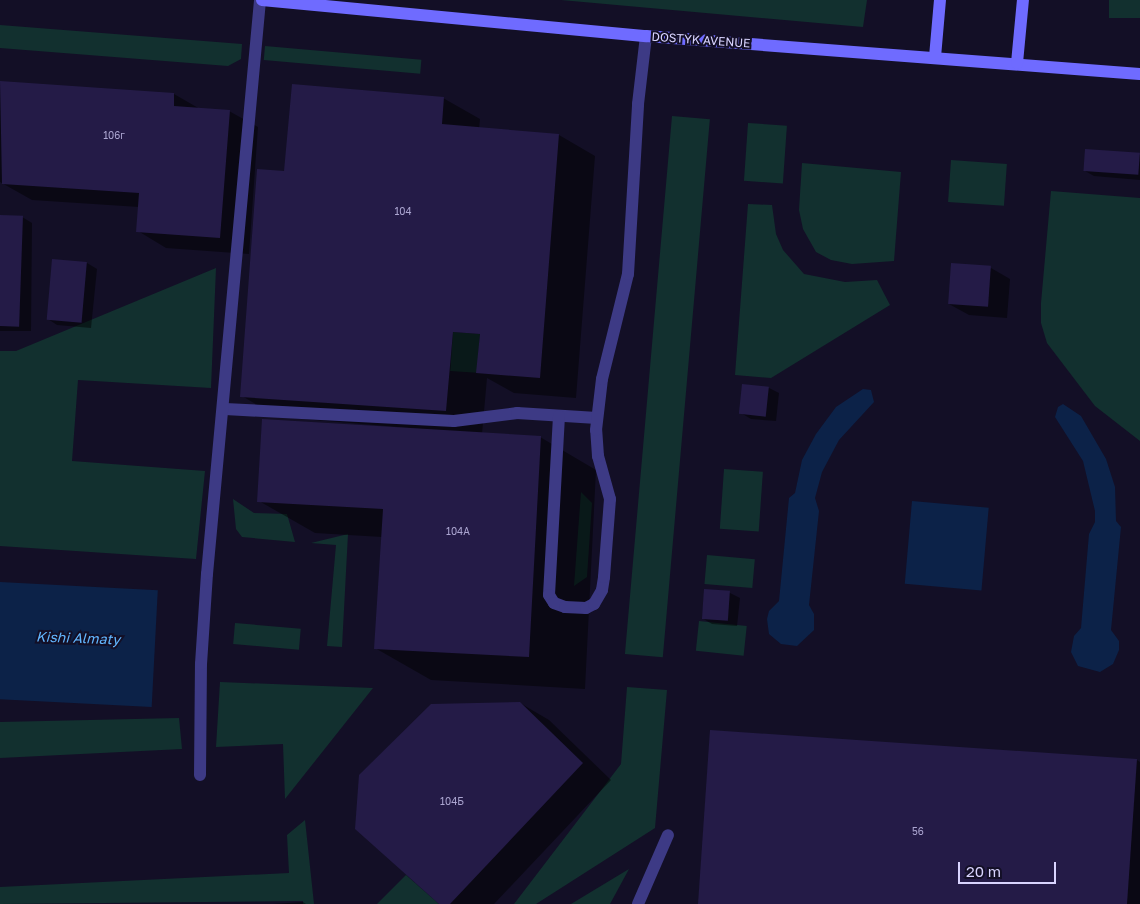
<!DOCTYPE html>
<meta charset="utf-8">
<style>
body{margin:0}
#map{position:relative;width:1140px;height:904px;overflow:hidden;background:#130f26;font-family:"Golos Text",sans-serif}
div>[style]{position:absolute}
.green>*{inset:0;background:#12302f;transform-origin:0 0}
.water>*{inset:0;background:#0c2248;transform-origin:0 0}
.shadow>*{inset:0;background:#0007}
.building>*{inset:0;background:#241b47;transform-origin:0 0}
.lane>*{height:12px;margin:-6px;padding:0 6px;transform-origin:6px;border-radius:6px;background:#3d3a85}
.secondary>*{height:12px;margin:-6px;padding:0 6px;transform-origin:6px;border-radius:6px;background:#6f6bff}
span{translate:-50% -50%;white-space:nowrap;text-align:center;line-height:1.15;-webkit-text-stroke:4px #130f26;paint-order:stroke}
.number-label{font-size:10px;color:#aca6d1}
.number-label span{-webkit-text-stroke-width:0}
.street-label{font-size:12px;color:#d9d4ff}
.water-label{font-size:14px;color:#62b6ff;font-style:italic}
.scale{position:absolute;left:958px;top:862px;width:98px;height:22px;box-sizing:border-box;border:2px solid #d9d4ff;border-top:0;padding-left:6px;font-size:15px;line-height:18px;white-space:nowrap;color:#d9d4ff;-webkit-text-stroke:4px #130f26;paint-order:stroke}
</style>
<div id="map">
<div class="green">
<div style="clip-path:polygon(561px 0,867px 0,863px 27px)"></div>
<div style="left:1109px;top:0;width:31px;height:18px"></div>
<div style="clip-path:polygon(0 25px,242px 44px,241px 59px,228px 66px,0 48px)"></div>
<div style="left:265px;top:46px;width:157px;height:14px;rotate:5deg"></div>
<div style="left:672px;top:116px;width:38px;height:540px;rotate:5deg"></div>
<div style="left:748px;top:123px;width:39px;height:58px;rotate:4deg"></div>
<div style="left:951px;top:160px;width:56px;height:42px;rotate:4deg"></div>
<div style="clip-path:polygon(802px 163px,901px 172px,894px 261px,852px 264px,831px 260px,816px 252px,803px 229px,799px 210px)"></div>
<div style="clip-path:polygon(1051px 191px,1140px 198px,1140px 441px,1095px 406px,1047px 343px,1041px 323px,1041px 303px)"></div>
<div style="clip-path:polygon(748px 204px,772px 205px,776px 234px,783px 250px,804px 274px,845px 282px,877px 280px,890px 305px,771px 378px,735px 375px)"></div>
<div style="clip-path:polygon(216px 268px,211px 388px,78px 380px,72px 461px,205px 471px,196px 559px,0 546px,0 351px,16px 351px)"></div>
<div style="left:453px;top:332px;width:27px;height:39px;rotate:4deg"></div>
<div style="left:724px;top:469px;width:39px;height:60px;rotate:4deg"></div>
<div style="clip-path:polygon(581px 492px,592px 503px,587px 577px,574px 586px)"></div>
<div style="clip-path:polygon(233px 499px,254px 513px,287px 514px,295px 542px,242px 537px,236px 529px)"></div>
<div style="clip-path:polygon(348px 534px,342px 647px,327px 646px,336px 545px,311px 543px)"></div>
<div style="left:707px;top:555px;width:48px;height:29px;rotate:5deg"></div>
<div style="left:699px;top:621px;width:48px;height:30px;rotate:6deg"></div>
<div style="left:235px;top:623px;width:66px;height:21px;rotate:5deg"></div>
<div style="clip-path:polygon(220px 682px,373px 688px,285px 799px,283px 744px,216px 747px)"></div>
<div style="clip-path:polygon(627px 687px,667px 690px,655px 828px,536px 904px,514px 904px,621px 764px)"></div>
<div style="clip-path:polygon(179px 718px,182px 749px,0 758px,0 722px)"></div>
<div style="clip-path:polygon(305px 820px,314px 904px,303px 904px,303px 901px,0 904px,0 887px,289px 873px,287px 835px)"></div>
<div style="clip-path:polygon(629px 869px,610px 904px,571px 904px)"></div>
<div style="clip-path:polygon(406px 875px,439px 904px,377px 904px)"></div>
</div>
<div class="water">
<div style="clip-path:polygon(863px 389px,871px 390px,874px 402px,839px 440px,822px 472px,815px 498px,819px 511px,809px 605px,814px 614px,814px 630px,797px 646px,781px 644px,769px 634px,767px 619px,769px 611px,779px 601px,789px 498px,795px 493px,802px 460px,816px 434px,836px 407px)"></div>
<div style="clip-path:polygon(1063px 404px,1081px 416px,1106px 459px,1115px 487px,1116px 521px,1121px 527px,1111px 630px,1119px 641px,1119px 650px,1113px 664px,1100px 672px,1078px 666px,1071px 652px,1074px 636px,1081px 628px,1089px 534px,1095px 522px,1095px 511px,1083px 461px,1055px 417px,1058px 407px)"></div>
<div style="left:912px;top:501px;width:77px;height:83px;rotate:5deg"></div>
<div style="left:0;top:582px;width:158px;height:117px;rotate:3deg"></div>
</div>
<div class="shadow">
<div style="clip-path:polygon(0 82px,174px 94px,200px 109px,229px 111px,258px 127px,249px 254px,166px 248px,138px 231px,139px 207px,32px 200px,0 182px)"></div>
<div style="clip-path:polygon(443px 98px,480px 119px,479px 129px,559px 135px,595px 156px,576px 398px,514px 393px,487px 378px,482px 434px,540px 437px,596px 470px,585px 689px,431px 680px,375px 648px,382px 537px,315px 533px,259px 501px,458px 432px,278px 417px,242px 396px,285px 173px)"></div>
<div style="clip-path:polygon(1140px 155px,1140px 180px,1094px 176px,1085px 171px)"></div>
<div style="clip-path:polygon(0 217px,22px 217px,32px 223px,31px 331px,0 331px)"></div>
<div style="clip-path:polygon(87px 263px,97px 269px,91px 328px,57px 325px,48px 319px)"></div>
<div style="clip-path:polygon(991px 268px,1010px 279px,1007px 318px,969px 315px,949px 304px)"></div>
<div style="clip-path:polygon(744px 385px,769px 388px,779px 393px,776px 421px,751px 419px,741px 413px)"></div>
<div style="clip-path:polygon(705px 590px,730px 593px,740px 598px,737px 626px,712px 624px,702px 618px)"></div>
<div style="clip-path:polygon(520px 703px,549px 720px,611px 780px,494px 904px,440px 904px)"></div>
<div style="clip-path:polygon(1137px 760px,1140px 762px,1140px 904px,699px 904px)"></div>
<div style="clip-path:polygon(303px 902px,306px 904px,273px 904px)"></div>
</div>
<div class="building">
<div style="clip-path:polygon(0 81px,174px 93px,174px 106px,230px 110px,220px 238px,136px 232px,139px 193px,2px 184px)"></div>
<div style="clip-path:polygon(292px 84px,444px 97px,442px 124px,559px 134px,540px 378px,476px 373px,480px 334px,453px 332px,446px 411px,240px 397px,257px 169px,284px 171px)"></div>
<div style="left:1085px;top:149px;width:55px;height:22px;rotate:4deg"></div>
<div style="left:0;top:215px;width:23px;height:111px;rotate:2deg"></div>
<div style="left:52px;top:259px;width:35px;height:61px;rotate:5deg"></div>
<div style="left:951px;top:263px;width:40px;height:41px;rotate:4deg"></div>
<div style="left:742px;top:384px;width:27px;height:30px;rotate:6deg"></div>
<div style="clip-path:polygon(262px 419px,541px 436px,529px 657px,374px 649px,383px 509px,257px 502px)"></div>
<div style="left:704px;top:589px;width:26px;height:30px;rotate:4deg"></div>
<div style="clip-path:polygon(520px 702px,583px 763px,450px 904px,439px 904px,355px 829px,359px 775px,431px 704px)"></div>
<div style="clip-path:polygon(710px 730px,1137px 759px,1127px 904px,698px 904px)"></div>
</div>
<div class="lane">
<div style="left:225px;top:409px;width:229px;rotate:3deg"></div>
<div style="left:454px;top:421px;width:64px;rotate:-7.2deg"></div>
<div style="left:517px;top:413px;width:80px;rotate:3.6deg"></div>
<div style="left:559px;top:416px;width:179px;rotate:93.2deg"></div>
<div style="left:549px;top:595px;width:9px;rotate:58deg"></div>
<div style="left:554px;top:603px;width:12px;rotate:20deg"></div>
<div style="left:565px;top:607px;width:21px;rotate:3deg"></div>
<div style="left:586px;top:608px;width:9px;rotate:-27deg"></div>
<div style="left:594px;top:604px;width:16px;rotate:-60deg"></div>
<div style="left:602px;top:590px;width:13px;rotate:-81deg"></div>
<div style="left:604px;top:577px;width:78px;rotate:-85.6deg"></div>
<div style="left:610px;top:499px;width:45px;rotate:-105.6deg"></div>
<div style="left:598px;top:456px;width:26px;rotate:-94deg"></div>
<div style="left:596px;top:430px;width:51px;rotate:-83.3deg"></div>
<div style="left:602px;top:379px;width:108px;rotate:-76.1deg"></div>
<div style="left:628px;top:274px;width:170px;rotate:-86.6deg"></div>
<div style="left:638px;top:104px;width:68px;rotate:-83.3deg"></div>
<div style="left:200px;top:775px;width:111px;rotate:-89.5deg"></div>
<div style="left:201px;top:664px;width:90px;rotate:-86.2deg"></div>
<div style="left:207px;top:574px;width:576px;rotate:-84.72deg"></div>
<div style="left:638px;top:904px;width:75px;rotate:-66.5deg"></div>
</div>
<div class="secondary">
<div style="left:262px;top:0;width:386px;rotate:5.4deg"></div>
<div style="left:646px;top:36px;width:495px;rotate:4.4deg"></div>
<div style="left:935px;top:57px;width:57px;rotate:-85deg"></div>
<div style="left:1017px;top:63px;width:63px;rotate:-84.6deg"></div>
</div>
<div class="number-label">
<span style="left:114px;top:136px">106г</span>
<span style="left:403px;top:212px">104</span>
<span style="left:458px;top:532px">104А</span>
<span style="left:452px;top:802px">104Б</span>
<span style="left:918px;top:832px">56</span>
</div>
<div class="street-label">
<span style="left:701px;top:40px;rotate:4deg">DOSTYK AVENUE</span>
</div>
<div class="water-label">
<span style="left:78px;top:638px;rotate:2deg">Kіshі Almaty</span>
</div>
<div class="scale">20 m</div>
</div>
